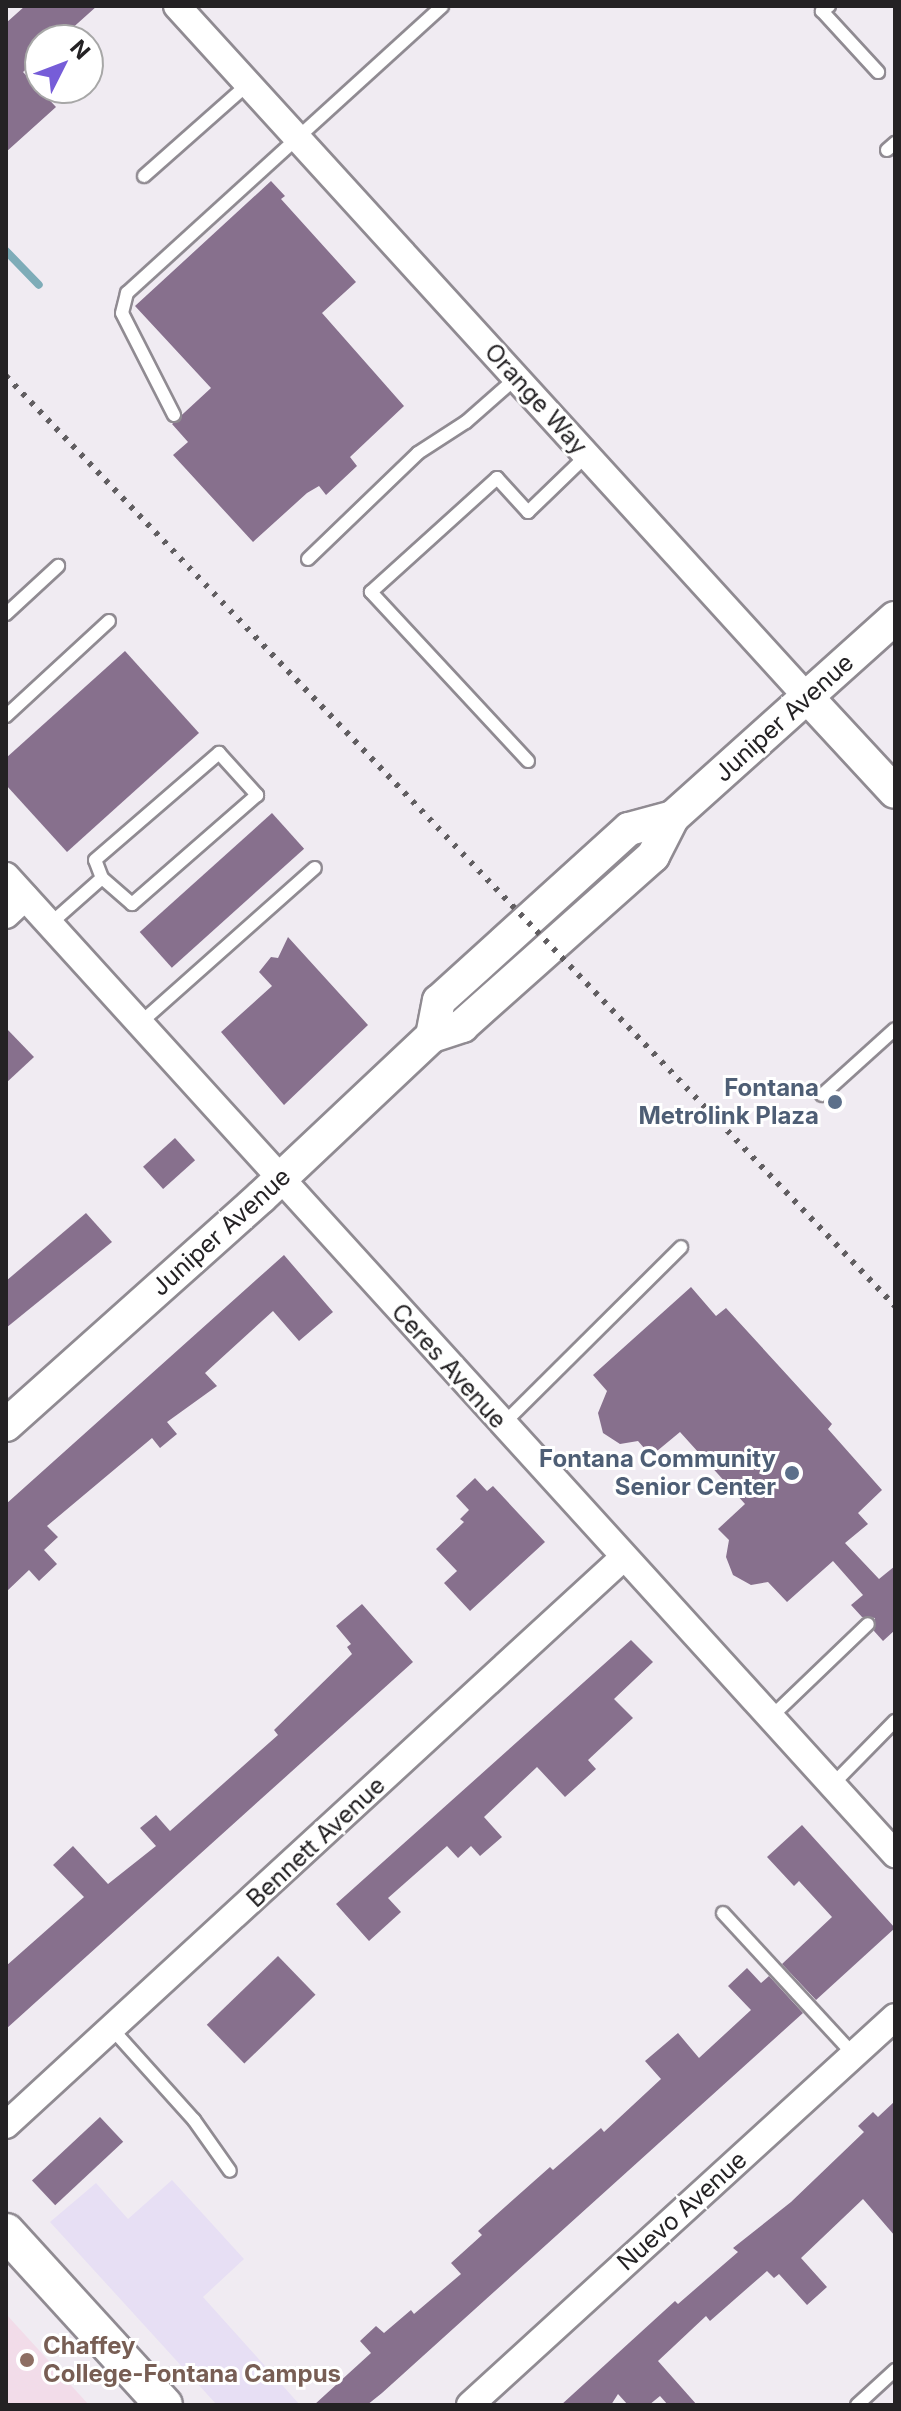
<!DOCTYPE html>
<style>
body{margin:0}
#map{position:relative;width:901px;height:2411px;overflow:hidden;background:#f0ebf2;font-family:Inter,sans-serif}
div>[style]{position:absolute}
.commercial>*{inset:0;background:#e7dff4}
.education>*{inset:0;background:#f2dce9}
.stream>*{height:8px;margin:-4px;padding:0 4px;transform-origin:4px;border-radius:4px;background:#7eacb8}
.building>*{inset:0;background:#87708d;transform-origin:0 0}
.roads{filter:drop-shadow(2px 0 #908b92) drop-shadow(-2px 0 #908b92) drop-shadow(0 2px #908b92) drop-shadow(0 -2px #908b92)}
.service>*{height:12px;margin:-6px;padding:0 6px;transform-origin:6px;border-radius:6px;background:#fff}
.minor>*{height:26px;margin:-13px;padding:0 13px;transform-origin:13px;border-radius:13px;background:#fff}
.tertiary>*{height:32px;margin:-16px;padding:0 16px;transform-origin:16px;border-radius:16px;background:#fff}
.secondary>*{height:36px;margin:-18px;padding:0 18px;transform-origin:18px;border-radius:18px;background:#fff}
.rail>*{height:6px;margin-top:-3px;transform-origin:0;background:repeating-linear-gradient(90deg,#615e61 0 4px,transparent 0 12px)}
.dots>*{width:22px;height:22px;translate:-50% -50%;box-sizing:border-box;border:4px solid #fff;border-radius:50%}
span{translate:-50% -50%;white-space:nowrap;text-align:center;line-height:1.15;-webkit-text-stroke:6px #fff;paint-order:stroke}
.street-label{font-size:24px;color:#242224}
.service-label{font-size:24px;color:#4e5e75;font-weight:700}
.right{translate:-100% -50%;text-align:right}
.education-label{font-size:24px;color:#785e54;font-weight:700}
.left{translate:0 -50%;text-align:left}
.frame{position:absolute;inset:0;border:8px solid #242224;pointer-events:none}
.north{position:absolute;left:24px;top:24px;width:80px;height:80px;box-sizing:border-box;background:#fff;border:2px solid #a7a7a7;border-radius:50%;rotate:48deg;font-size:22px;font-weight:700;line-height:32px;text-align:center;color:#242224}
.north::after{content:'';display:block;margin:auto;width:28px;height:36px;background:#765dd8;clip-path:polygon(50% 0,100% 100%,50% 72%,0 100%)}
</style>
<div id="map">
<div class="commercial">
<div style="clip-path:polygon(172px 2180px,244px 2259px,203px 2297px,300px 2405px,217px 2405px,50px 2222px,96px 2183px,128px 2219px)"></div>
</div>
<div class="education">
<div style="clip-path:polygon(6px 2314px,89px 2405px,6px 2405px)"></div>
</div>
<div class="stream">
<div style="left:6px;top:251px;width:47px;rotate:45.9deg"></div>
</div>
<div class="building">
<div style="clip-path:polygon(25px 6px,97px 6px,59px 40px,40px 40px,40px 57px,23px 72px,56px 107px,6px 152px,6px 23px)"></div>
<div style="clip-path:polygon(271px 181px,285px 196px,281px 199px,356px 282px,322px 313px,404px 406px,350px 457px,357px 466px,326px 495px,319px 486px,307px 493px,253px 542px,173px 455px,188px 442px,172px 424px,211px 388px,135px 306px)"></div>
<div style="clip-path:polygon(125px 651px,199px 733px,67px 852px,6px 785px,6px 758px)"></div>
<div style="left:272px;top:813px;width:48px;height:178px;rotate:48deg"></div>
<div style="clip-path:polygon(288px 937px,368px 1025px,284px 1105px,221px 1032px,272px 986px,259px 972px,271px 957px,278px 958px)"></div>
<div style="clip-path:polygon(6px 1028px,34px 1057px,6px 1083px)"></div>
<div style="left:175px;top:1138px;width:30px;height:43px;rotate:48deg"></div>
<div style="clip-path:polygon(86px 1213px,112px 1242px,6px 1328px,6px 1281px)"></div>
<div style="clip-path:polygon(284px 1255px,333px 1312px,299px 1341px,273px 1311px,205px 1373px,217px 1386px,167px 1422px,177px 1434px,160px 1448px,152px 1438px,47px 1526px,58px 1537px,44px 1550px,57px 1564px,39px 1581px,29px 1570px,6px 1592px,6px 1504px)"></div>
<div style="clip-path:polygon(691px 1287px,716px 1316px,726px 1308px,832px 1424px,828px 1429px,882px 1490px,858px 1513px,868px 1524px,845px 1543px,879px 1579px,895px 1566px,895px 1630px,883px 1641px,874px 1631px,875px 1618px,862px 1617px,851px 1605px,863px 1595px,833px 1561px,787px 1602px,768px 1582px,751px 1585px,733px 1575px,726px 1557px,729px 1540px,718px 1529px,745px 1504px,680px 1432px,651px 1456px,638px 1441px,620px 1444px,603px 1433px,598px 1413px,607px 1391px,593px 1375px)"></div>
<div style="clip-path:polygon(475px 1478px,487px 1491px,493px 1486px,545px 1542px,470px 1611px,444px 1583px,457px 1571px,436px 1549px,464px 1522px,460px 1519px,469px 1510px,456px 1496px)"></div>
<div style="clip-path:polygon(362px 1604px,413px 1662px,6px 2029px,6px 1966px,84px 1897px,53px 1865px,73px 1846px,108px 1884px,156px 1846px,140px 1828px,156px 1815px,170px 1831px,278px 1735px,274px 1730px,352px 1654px,347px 1647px,351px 1644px,336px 1626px)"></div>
<div style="clip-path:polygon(631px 1640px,653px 1662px,614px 1699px,633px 1718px,588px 1760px,596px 1769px,565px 1797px,537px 1767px,484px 1817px,502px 1837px,480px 1856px,471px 1846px,458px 1858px,447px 1846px,388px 1898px,401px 1912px,369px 1941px,336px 1904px)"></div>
<div style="clip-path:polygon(802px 1825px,895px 1928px,816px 2000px,782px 1964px,832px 1917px,799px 1881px,794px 1886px,767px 1857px)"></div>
<div style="left:278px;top:1956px;width:54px;height:99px;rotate:46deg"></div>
<div style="clip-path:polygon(747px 1968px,761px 1983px,769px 1976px,803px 2013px,382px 2393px,367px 2405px,314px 2405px,371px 2353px,360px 2341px,376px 2326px,384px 2333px,411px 2310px,414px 2314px,461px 2274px,451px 2263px,482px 2235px,478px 2231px,550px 2167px,553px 2170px,601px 2128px,604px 2132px,661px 2079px,645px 2061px,678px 2033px,699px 2058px,751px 2010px,728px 1986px)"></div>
<div style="clip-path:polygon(895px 2101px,895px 2236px,863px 2199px,801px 2258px,827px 2287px,807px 2305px,779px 2274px,774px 2278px,767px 2271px,710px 2321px,706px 2316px,658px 2361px,697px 2405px,668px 2405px,660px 2396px,649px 2405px,628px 2405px,618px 2394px,611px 2405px,561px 2405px,675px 2301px,678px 2304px,738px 2252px,733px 2248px,791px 2202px,864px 2132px,858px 2126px,873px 2112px,878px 2117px)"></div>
<div style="left:100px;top:2117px;width:34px;height:93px;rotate:47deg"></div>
</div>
<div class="roads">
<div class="service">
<div style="left:829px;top:6px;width:9px;rotate:144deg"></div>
<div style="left:822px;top:11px;width:83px;rotate:47.4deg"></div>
<div style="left:887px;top:150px;width:11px;rotate:-41deg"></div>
<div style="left:144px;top:176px;width:139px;rotate:-41.5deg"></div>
<div style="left:174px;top:415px;width:114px;rotate:-117deg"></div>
<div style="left:122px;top:313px;width:21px;rotate:-76deg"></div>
<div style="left:127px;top:293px;width:426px;rotate:-42.3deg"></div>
<div style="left:308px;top:559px;width:153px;rotate:-43.9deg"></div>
<div style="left:418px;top:453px;width:57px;rotate:-32.9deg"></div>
<div style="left:466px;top:422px;width:67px;rotate:-41.3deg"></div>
<div style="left:6px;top:614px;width:71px;rotate:-42.7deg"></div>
<div style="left:6px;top:716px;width:140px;rotate:-42.7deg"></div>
<div style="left:528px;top:761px;width:231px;rotate:-132.9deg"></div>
<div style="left:371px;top:592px;width:170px;rotate:-42.1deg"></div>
<div style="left:497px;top:478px;width:46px;rotate:47.6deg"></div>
<div style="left:528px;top:512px;width:82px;rotate:-44deg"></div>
<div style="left:50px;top:924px;width:69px;rotate:-41.5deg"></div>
<div style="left:102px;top:878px;width:19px;rotate:-111deg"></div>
<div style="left:95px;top:860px;width:164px;rotate:-40.8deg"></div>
<div style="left:219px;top:753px;width:57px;rotate:47.9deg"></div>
<div style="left:257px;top:795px;width:166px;rotate:138.9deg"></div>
<div style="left:132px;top:904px;width:40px;rotate:-139deg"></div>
<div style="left:139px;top:1024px;width:235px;rotate:-41.6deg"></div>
<div style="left:822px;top:1095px;width:98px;rotate:-42.1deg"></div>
<div style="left:503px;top:1424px;width:251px;rotate:-44.8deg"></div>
<div style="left:771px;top:1717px;width:134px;rotate:-43.8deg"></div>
<div style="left:832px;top:1785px;width:90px;rotate:-45.5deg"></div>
<div style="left:723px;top:1913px;width:193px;rotate:47.3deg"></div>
<div style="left:113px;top:2030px;width:121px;rotate:48deg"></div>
<div style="left:194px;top:2120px;width:62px;rotate:54.8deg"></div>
<div style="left:857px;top:2405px;width:52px;rotate:-42.6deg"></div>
</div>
<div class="minor">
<div style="left:177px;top:6px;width:935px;rotate:47.64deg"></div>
<div style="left:6px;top:876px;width:1322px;rotate:47.73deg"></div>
<div style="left:6px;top:915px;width:26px;rotate:-43deg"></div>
<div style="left:6px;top:2125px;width:839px;rotate:-42.59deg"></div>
<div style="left:470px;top:2405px;width:575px;rotate:-42.39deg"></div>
</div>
<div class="tertiary">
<div style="left:807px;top:697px;width:129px;rotate:47.2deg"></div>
<div style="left:432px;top:1036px;width:36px;rotate:-79deg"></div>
<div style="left:439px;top:1001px;width:256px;rotate:-42.2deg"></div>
<div style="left:629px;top:829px;width:46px;rotate:-15.3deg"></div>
<div style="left:6px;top:1425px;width:342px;rotate:-41.8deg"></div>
<div style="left:261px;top:1197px;width:235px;rotate:-43.3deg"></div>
<div style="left:432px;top:1036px;width:32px;rotate:-18deg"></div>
<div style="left:462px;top:1026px;width:256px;rotate:-41.7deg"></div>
<div style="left:653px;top:856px;width:44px;rotate:-62.9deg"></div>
<div style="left:673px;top:817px;width:298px;rotate:-41.9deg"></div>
</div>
<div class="secondary">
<div style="left:6px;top:2232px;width:234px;rotate:47.6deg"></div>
</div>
</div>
<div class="rail">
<div style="left:6px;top:376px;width:1287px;rotate:46.29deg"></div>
</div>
<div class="dots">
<div style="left:835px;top:1102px;background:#5c6f8a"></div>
<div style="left:792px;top:1473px;background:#5c6f8a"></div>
<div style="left:27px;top:2360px;background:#8d6e63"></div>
</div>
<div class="street-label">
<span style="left:536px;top:399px;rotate:48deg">Orange Way</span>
<span style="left:784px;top:718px;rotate:-42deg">Juniper Avenue</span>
<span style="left:221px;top:1232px;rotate:-42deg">Juniper Avenue</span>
<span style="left:449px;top:1366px;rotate:48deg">Ceres Avenue</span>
<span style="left:316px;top:1842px;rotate:-43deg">Bennett Avenue</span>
<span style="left:682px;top:2211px;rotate:-42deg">Nuevo Avenue</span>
</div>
<div class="service-label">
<span class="right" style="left:819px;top:1102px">Fontana<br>Metrolink Plaza</span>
<span class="right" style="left:776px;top:1473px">Fontana Community<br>Senior Center</span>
</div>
<div class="education-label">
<span class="left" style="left:43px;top:2360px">Chaffey<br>College-Fontana Campus</span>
</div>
<div class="frame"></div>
<div class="north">N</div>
</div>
